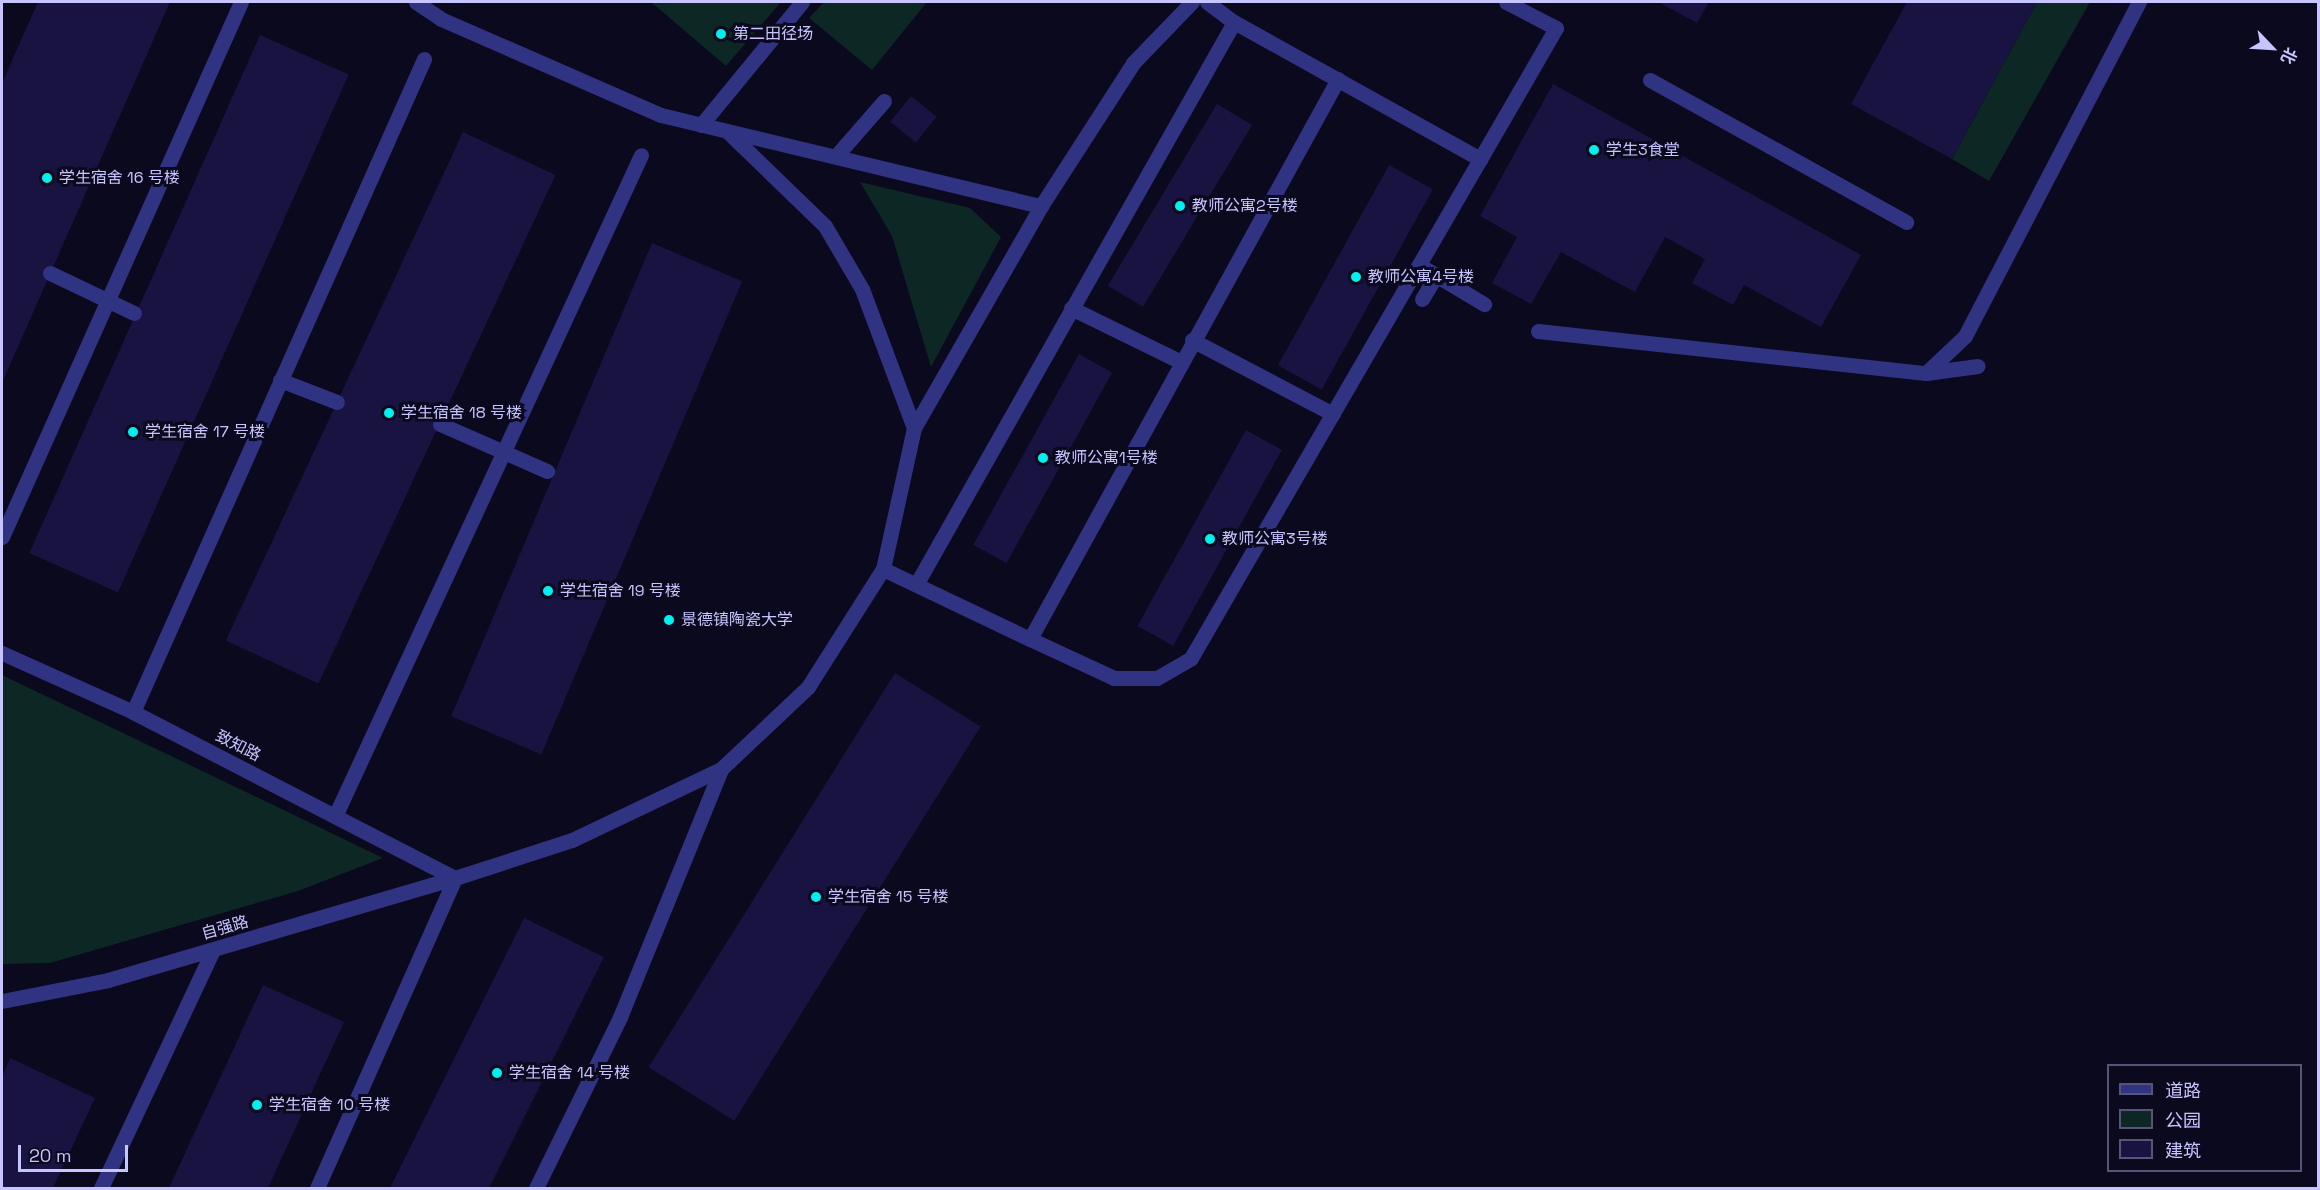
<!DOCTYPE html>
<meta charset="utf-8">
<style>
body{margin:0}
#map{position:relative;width:2320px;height:1190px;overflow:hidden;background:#0b091d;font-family:"Space Grotesk","Noto Sans SC",sans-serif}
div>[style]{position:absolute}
.green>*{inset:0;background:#0c2724}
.building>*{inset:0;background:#181340;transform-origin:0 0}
.minor>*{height:15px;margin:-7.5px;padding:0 7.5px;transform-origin:7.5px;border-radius:7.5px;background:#2f3381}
.dots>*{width:16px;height:16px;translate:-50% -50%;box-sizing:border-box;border:3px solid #0b091d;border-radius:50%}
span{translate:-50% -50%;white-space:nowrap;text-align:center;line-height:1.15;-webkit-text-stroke:6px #0b091d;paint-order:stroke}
.poi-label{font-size:16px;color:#c6c5ff}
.left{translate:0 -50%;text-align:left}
.street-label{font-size:16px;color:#c6c5ff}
.frame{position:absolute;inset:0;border:3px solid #c6c5ff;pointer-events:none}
.legend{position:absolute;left:2107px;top:1064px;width:195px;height:108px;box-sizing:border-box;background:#0b091d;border:2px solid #565477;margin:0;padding:8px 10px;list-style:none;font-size:18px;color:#c6c5ff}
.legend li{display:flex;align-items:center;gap:12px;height:30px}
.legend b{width:30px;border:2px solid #565477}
.north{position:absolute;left:2242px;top:18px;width:60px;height:60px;-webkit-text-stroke:4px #0b091d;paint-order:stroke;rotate:115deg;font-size:16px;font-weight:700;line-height:24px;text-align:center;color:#c6c5ff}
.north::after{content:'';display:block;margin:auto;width:21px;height:27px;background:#c6c5ff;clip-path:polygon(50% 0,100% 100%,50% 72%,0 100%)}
.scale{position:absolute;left:18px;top:1145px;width:110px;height:27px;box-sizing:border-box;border:3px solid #c6c5ff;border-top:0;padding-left:8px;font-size:18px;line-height:21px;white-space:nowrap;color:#c6c5ff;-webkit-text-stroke:4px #0b091d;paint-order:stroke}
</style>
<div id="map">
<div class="green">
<div style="clip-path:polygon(651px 2px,781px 2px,726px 66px)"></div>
<div style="clip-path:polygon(824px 2px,927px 2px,872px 70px,809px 18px)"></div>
<div style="clip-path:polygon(2037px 2px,2090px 2px,1989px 181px,1952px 159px)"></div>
<div style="clip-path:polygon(860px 182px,970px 208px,1001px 237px,931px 367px,892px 236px)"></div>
<div style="clip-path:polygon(2px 675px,290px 813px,383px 858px,298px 891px,50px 963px,2px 964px)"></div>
</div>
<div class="building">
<div style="clip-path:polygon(38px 2px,170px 2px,2px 383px,2px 83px)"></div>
<div style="clip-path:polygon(1658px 2px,1709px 2px,1697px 23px)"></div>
<div style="clip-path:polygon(1907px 2px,2037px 2px,1952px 159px,1851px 104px)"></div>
<div style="left:260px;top:35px;width:97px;height:567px;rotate:24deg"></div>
<div style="clip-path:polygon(1553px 84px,1861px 255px,1821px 327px,1744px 285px,1733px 305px,1692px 283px,1705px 259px,1665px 237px,1635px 292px,1561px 252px,1531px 304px,1492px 283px,1517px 237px,1480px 216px)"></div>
<div style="left:911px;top:96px;width:33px;height:33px;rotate:39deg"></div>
<div style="left:1217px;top:104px;width:41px;height:212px;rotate:31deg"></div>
<div style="left:463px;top:132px;width:102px;height:561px;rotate:25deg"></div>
<div style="left:1389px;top:165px;width:50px;height:229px;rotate:29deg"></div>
<div style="left:652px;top:243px;width:98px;height:514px;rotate:23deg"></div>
<div style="left:1079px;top:354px;width:38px;height:218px;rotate:29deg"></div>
<div style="left:1246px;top:430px;width:41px;height:224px;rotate:29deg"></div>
<div style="left:895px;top:673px;width:101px;height:465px;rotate:32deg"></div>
<div style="clip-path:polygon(524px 918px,604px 957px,489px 1188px,390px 1188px)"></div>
<div style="clip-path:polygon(263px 985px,344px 1022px,268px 1188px,169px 1188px)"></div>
<div style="clip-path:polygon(10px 1058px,95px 1098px,53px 1188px,2px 1188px,2px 1077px)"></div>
</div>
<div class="minor">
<div style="left:416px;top:2px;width:30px;rotate:34deg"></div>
<div style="left:441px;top:19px;width:240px;rotate:23.6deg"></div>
<div style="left:661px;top:115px;width:391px;rotate:13.5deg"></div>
<div style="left:1207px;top:2px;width:34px;rotate:37deg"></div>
<div style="left:1650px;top:80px;width:293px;rotate:29deg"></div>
<div style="left:701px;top:125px;width:159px;rotate:-50.6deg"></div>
<div style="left:728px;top:132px;width:135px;rotate:44.1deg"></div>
<div style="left:825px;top:226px;width:73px;rotate:59.6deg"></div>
<div style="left:862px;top:289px;width:148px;rotate:69.5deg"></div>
<div style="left:836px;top:156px;width:73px;rotate:-48.9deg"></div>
<div style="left:1419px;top:265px;width:76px;rotate:31deg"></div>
<div style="left:50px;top:273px;width:93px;rotate:25.5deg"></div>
<div style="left:1422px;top:299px;width:27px;rotate:-59deg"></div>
<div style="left:1071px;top:308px;width:120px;rotate:26.1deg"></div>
<div style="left:1538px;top:331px;width:390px;rotate:6.2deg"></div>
<div style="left:1926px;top:373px;width:54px;rotate:-43.5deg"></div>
<div style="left:1965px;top:336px;width:377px;rotate:-62.5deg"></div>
<div style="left:1192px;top:340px;width:159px;rotate:27.7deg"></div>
<div style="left:1926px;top:373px;width:52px;rotate:-7.7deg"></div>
<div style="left:280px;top:380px;width:61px;rotate:21.1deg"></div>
<div style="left:440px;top:424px;width:117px;rotate:23.7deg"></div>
<div style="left:2px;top:537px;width:586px;rotate:-65.93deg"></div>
<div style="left:883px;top:569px;width:163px;rotate:25.5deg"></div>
<div style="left:1030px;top:639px;width:639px;rotate:-61.19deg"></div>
<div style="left:917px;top:583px;width:644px;rotate:-60.53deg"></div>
<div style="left:1234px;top:22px;width:282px;rotate:29.1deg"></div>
<div style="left:1030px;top:639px;width:93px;rotate:24.9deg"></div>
<div style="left:1114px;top:678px;width:43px"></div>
<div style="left:1157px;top:678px;width:39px;rotate:-30deg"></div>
<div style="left:1191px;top:658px;width:728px;rotate:-59.91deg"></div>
<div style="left:1556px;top:28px;width:56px;rotate:-152.5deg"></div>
<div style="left:2px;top:653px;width:144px;rotate:24.2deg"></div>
<div style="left:133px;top:712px;width:362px;rotate:27.3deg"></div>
<div style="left:133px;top:712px;width:715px;rotate:-65.98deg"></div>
<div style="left:336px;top:814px;width:726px;rotate:-65.16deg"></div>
<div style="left:2px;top:1001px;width:108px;rotate:-11.2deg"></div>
<div style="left:108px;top:980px;width:362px;rotate:-16.4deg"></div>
<div style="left:455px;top:878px;width:123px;rotate:-18deg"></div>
<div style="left:572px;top:840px;width:165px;rotate:-25.5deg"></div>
<div style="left:721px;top:769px;width:120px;rotate:-43.3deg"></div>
<div style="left:808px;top:687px;width:140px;rotate:-57.6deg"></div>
<div style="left:883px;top:569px;width:144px;rotate:-77.6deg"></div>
<div style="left:914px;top:428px;width:256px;rotate:-60.2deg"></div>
<div style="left:1041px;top:206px;width:170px;rotate:-57.2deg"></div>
<div style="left:1133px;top:63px;width:85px;rotate:-46deg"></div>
<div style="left:101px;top:1188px;width:263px;rotate:-64.8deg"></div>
<div style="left:317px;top:1188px;width:339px;rotate:-66deg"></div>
<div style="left:536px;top:1188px;width:191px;rotate:-63.8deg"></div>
<div style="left:620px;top:1017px;width:268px;rotate:-67.8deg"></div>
</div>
<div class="dots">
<div style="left:721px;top:34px;background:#00eff0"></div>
<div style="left:1594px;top:150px;background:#00eff0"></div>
<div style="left:47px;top:178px;background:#00eff0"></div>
<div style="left:1180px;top:206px;background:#00eff0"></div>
<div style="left:1356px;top:277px;background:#00eff0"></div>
<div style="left:389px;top:413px;background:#00eff0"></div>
<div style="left:133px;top:432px;background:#00eff0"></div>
<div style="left:1043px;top:458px;background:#00eff0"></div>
<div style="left:1210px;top:539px;background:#00eff0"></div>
<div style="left:548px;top:591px;background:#00eff0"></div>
<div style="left:669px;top:620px;background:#00eff0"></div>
<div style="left:816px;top:897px;background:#00eff0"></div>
<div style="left:497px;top:1073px;background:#00eff0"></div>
<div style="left:257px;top:1105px;background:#00eff0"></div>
</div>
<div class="poi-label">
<span class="left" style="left:733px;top:34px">第二田径场</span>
<span class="left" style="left:1606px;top:150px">学生3食堂</span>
<span class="left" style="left:59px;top:178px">学生宿舍 16 号楼</span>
<span class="left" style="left:1192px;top:206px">教师公寓2号楼</span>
<span class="left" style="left:1368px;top:277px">教师公寓4号楼</span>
<span class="left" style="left:401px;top:413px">学生宿舍 18 号楼</span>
<span class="left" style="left:145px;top:432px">学生宿舍 17 号楼</span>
<span class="left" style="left:1055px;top:458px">教师公寓1号楼</span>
<span class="left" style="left:1222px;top:539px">教师公寓3号楼</span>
<span class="left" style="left:560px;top:591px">学生宿舍 19 号楼</span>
<span class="left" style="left:681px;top:620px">景德镇陶瓷大学</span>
<span class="left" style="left:828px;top:897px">学生宿舍 15 号楼</span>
<span class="left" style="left:509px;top:1073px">学生宿舍 14 号楼</span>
<span class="left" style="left:269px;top:1105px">学生宿舍 10 号楼</span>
</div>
<div class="street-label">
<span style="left:238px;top:746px;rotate:27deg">致知路</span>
<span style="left:225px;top:928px;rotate:-16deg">自强路</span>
</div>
<div class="frame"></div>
<ul class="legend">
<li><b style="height:8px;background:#2f3381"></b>道路</li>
<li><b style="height:16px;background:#0c2724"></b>公园</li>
<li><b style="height:16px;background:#181340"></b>建筑</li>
</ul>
<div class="north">北</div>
<div class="scale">20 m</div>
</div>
